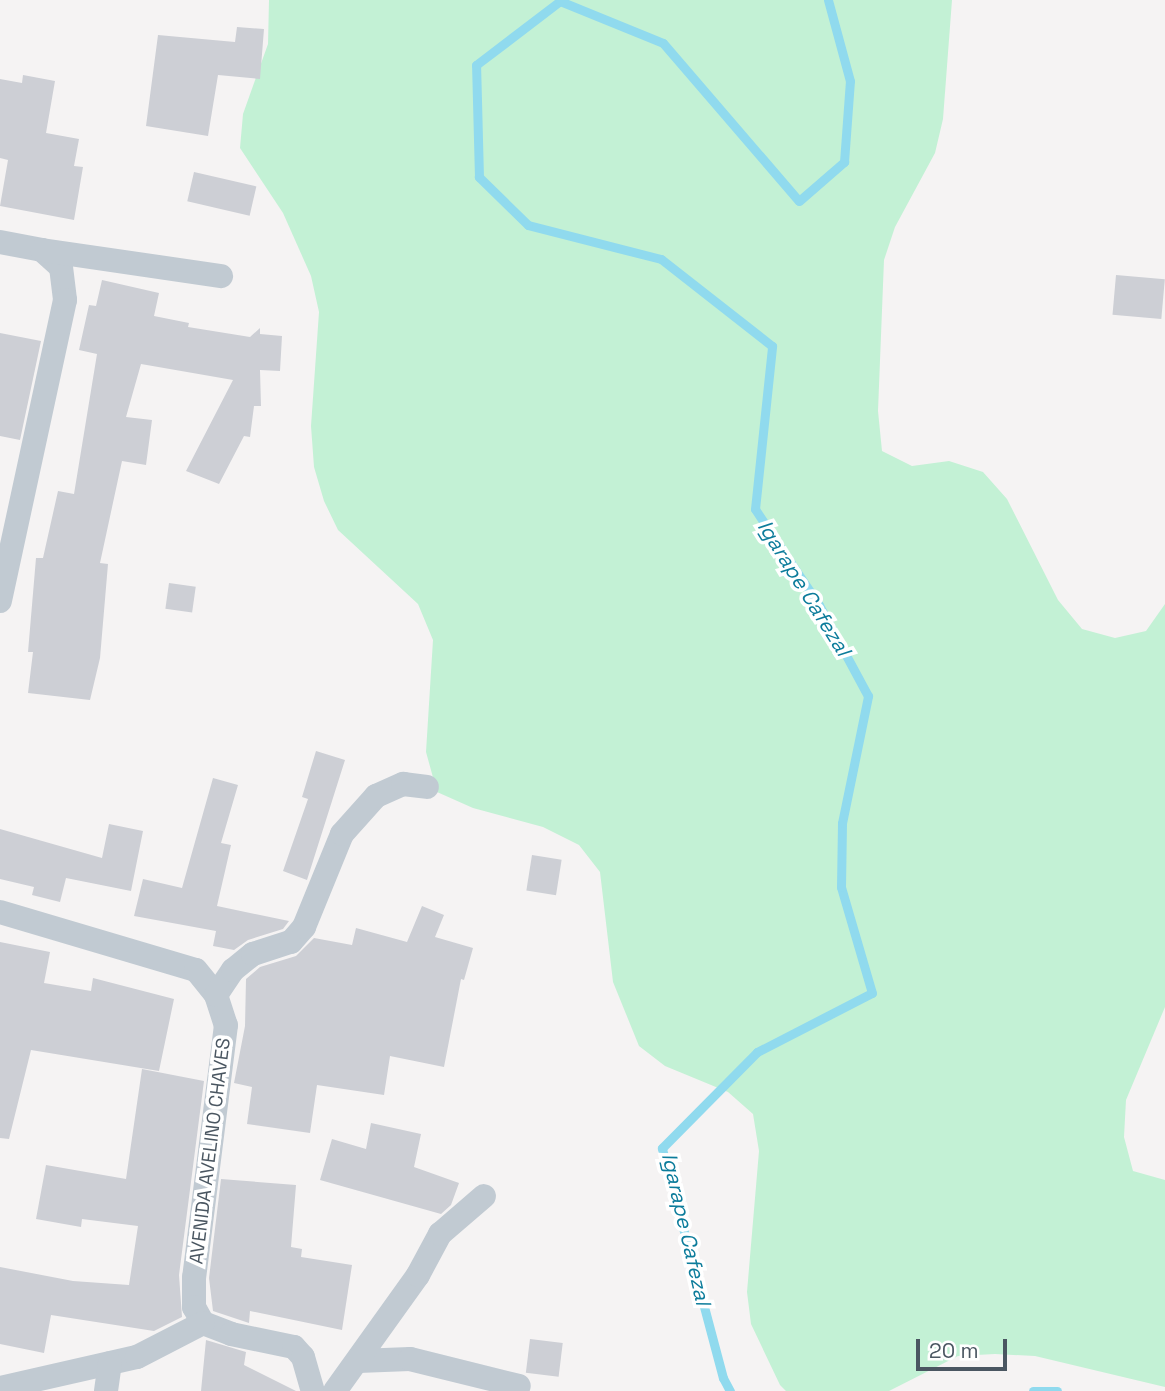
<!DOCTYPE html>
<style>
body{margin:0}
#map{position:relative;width:1165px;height:1391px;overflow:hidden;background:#f5f3f3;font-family:"Space Grotesk",sans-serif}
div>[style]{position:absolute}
.green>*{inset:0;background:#c3f1d5}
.stream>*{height:9px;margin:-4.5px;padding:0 4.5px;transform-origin:4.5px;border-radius:4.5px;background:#90daee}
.building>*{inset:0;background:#cdcfd5;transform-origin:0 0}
.minor>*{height:24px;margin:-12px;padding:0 12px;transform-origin:12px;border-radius:12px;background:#c1cad2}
span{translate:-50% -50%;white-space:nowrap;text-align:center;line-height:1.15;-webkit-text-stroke:7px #fff;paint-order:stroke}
.street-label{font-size:19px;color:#4a5661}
.water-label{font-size:21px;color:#0c7c9b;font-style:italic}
.scale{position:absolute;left:916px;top:1339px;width:91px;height:32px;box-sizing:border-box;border:4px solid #4a5661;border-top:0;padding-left:9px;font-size:21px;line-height:24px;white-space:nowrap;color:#4a5661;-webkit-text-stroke:5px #fff;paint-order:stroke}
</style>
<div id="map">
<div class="green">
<div style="clip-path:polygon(269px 0,952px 0,943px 119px,935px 153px,895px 227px,884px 260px,878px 411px,882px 451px,912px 466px,949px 461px,983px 472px,1007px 499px,1058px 600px,1082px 629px,1115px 638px,1146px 631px,1165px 604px,1165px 1007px,1126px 1100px,1124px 1137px,1133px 1171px,1165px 1180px,1165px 1387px,1035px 1356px,995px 1354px,958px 1356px,889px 1391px,786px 1391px,780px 1385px,751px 1324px,747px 1292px,759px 1151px,753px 1114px,728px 1092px,665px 1066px,639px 1046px,613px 982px,600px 872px,579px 845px,543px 827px,473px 808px,437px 792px,426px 752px,433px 640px,418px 604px,338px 530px,324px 501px,314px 467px,311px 426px,319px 312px,311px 276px,283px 213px,240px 148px,243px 114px,268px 44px)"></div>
</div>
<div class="stream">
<div style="left:730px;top:1391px;width:15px;rotate:-118deg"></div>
<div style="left:723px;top:1378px;width:238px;rotate:-104.9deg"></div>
<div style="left:662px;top:1148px;width:135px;rotate:-45.3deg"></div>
<div style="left:757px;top:1052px;width:129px;rotate:-27.2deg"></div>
<div style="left:872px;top:993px;width:110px;rotate:-106.3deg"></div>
<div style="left:841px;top:887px;width:64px;rotate:-89.1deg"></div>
<div style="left:842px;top:823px;width:130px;rotate:-78.4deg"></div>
<div style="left:868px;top:696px;width:103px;rotate:-118.3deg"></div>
<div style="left:819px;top:605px;width:115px;rotate:-123.7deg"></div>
<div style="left:755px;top:509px;width:164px;rotate:-84deg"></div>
<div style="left:772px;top:346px;width:141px;rotate:-141.9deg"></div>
<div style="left:661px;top:259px;width:137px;rotate:-165.7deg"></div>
<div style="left:528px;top:225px;width:69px;rotate:-135.6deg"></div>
<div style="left:479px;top:177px;width:112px;rotate:-91.5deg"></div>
<div style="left:476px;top:65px;width:106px;rotate:-37.3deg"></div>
<div style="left:560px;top:1px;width:111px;rotate:22.2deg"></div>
<div style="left:663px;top:43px;width:208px;rotate:49.3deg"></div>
<div style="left:799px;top:201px;width:60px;rotate:-40.9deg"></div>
<div style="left:844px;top:162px;width:81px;rotate:-85.8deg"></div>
<div style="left:850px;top:81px;width:84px;rotate:-105.2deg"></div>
<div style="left:1033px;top:1391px;width:24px"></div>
</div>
<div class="building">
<div style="clip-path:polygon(237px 27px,264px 29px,260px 79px,218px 75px,208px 136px,146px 126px,158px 35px,235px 42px)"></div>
<div style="clip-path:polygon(23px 75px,55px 81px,46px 133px,79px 139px,74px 166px,83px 167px,74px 220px,0 206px,8px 160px,0 158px,0 79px,22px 83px)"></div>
<div style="left:194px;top:172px;width:64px;height:30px;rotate:13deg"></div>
<div style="left:1116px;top:275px;width:49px;height:40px;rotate:5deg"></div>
<div style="clip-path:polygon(102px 280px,159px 293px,154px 316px,189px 323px,188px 327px,250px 337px,260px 328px,260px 334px,282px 336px,280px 371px,260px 370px,261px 406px,254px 406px,250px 437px,244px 436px,219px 484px,186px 471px,233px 380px,141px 364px,126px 417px,152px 420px,146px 465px,122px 461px,100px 563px,108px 564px,100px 658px,90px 700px,28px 693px,33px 652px,28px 652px,36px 558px,43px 558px,58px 491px,74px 494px,97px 354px,79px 350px,89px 305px,96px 306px)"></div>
<div style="clip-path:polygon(0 333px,41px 341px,20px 440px,0 436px)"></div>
<div style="left:169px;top:583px;width:27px;height:26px;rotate:8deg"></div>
<div style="clip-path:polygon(316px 751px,345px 760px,307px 880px,283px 871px,308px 799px,302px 797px)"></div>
<div style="clip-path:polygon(213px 778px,238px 785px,221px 843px,231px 845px,217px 906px,289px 921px,283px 929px,248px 940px,234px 950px,213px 946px,216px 931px,134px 916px,143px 879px,182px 888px)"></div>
<div style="clip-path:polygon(109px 824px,143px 831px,131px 891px,66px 878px,60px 902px,32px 895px,34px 887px,0 879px,0 829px,102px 858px)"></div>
<div style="left:532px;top:855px;width:30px;height:36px;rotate:9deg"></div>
<div style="clip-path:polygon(422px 906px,444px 915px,435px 937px,473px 948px,464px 980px,461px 979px,444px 1067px,390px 1056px,384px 1095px,317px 1085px,310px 1133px,247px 1124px,252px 1087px,234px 1083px,245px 1026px,246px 979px,260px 967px,296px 956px,314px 938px,352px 945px,356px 928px,407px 942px)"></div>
<div style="clip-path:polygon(0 942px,50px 952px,44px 983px,91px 991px,93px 978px,174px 999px,159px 1071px,31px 1050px,9px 1139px,0 1138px)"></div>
<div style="clip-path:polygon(142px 1069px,204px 1081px,179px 1275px,182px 1317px,154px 1331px,51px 1315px,44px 1353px,0 1344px,0 1267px,73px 1281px,129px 1285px,138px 1226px,82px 1219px,81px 1227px,36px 1219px,46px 1165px,126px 1179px)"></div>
<div style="clip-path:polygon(371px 1123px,421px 1134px,414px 1167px,459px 1183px,451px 1205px,441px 1214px,320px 1180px,332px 1139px,366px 1149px)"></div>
<div style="clip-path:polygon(221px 1179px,296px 1185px,291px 1247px,302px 1249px,301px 1257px,352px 1265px,342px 1330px,250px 1311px,249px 1323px,213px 1311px,209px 1278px)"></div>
<div style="left:530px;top:1339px;width:33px;height:34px;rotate:7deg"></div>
<div style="clip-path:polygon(206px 1340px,246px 1352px,244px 1365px,296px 1391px,201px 1391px)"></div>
</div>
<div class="minor">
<div style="left:0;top:242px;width:43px;rotate:10.8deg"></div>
<div style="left:42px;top:250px;width:25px;rotate:42deg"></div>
<div style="left:61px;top:267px;width:33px;rotate:83deg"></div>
<div style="left:65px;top:300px;width:308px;rotate:102.2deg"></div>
<div style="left:42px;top:250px;width:181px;rotate:8.3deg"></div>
<div style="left:0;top:912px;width:204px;rotate:16.5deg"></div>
<div style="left:196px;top:970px;width:32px;rotate:51deg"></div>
<div style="left:216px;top:995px;width:32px;rotate:72deg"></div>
<div style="left:226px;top:1025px;width:254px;rotate:97.2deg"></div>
<div style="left:194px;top:1277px;width:30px;rotate:90deg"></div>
<div style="left:194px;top:1307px;width:18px;rotate:61deg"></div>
<div style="left:203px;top:1323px;width:30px;rotate:21deg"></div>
<div style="left:231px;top:1334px;width:64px;rotate:11.7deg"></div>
<div style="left:294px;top:1347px;width:13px;rotate:48deg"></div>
<div style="left:303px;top:1357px;width:35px;rotate:74deg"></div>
<div style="left:216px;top:995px;width:30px;rotate:-56deg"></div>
<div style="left:233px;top:970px;width:26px;rotate:-39deg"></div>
<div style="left:253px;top:954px;width:40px;rotate:-18deg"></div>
<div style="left:291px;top:942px;width:20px;rotate:-49deg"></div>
<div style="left:304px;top:927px;width:100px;rotate:-67.8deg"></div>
<div style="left:342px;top:834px;width:51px;rotate:-48.2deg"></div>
<div style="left:376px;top:796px;width:30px;rotate:-24deg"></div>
<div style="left:403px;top:784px;width:24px;rotate:7deg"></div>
<div style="left:358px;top:1361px;width:52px;rotate:-2.2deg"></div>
<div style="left:410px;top:1359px;width:112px;rotate:13.9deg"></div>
<div style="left:0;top:1388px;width:140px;rotate:-12.8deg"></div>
<div style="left:137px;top:1357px;width:74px;rotate:-27.3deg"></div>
<div style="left:106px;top:1391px;width:28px;rotate:-82deg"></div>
<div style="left:335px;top:1391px;width:143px;rotate:-54.4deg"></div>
<div style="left:418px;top:1275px;width:47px;rotate:-61.8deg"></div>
<div style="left:440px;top:1234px;width:58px;rotate:-40.8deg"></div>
</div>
<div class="street-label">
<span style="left:210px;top:1151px;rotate:-83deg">AVENIDA AVELINO CHAVES</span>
</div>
<div class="water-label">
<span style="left:804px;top:588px;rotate:58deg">Igarape Cafezal</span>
<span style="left:686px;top:1229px;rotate:77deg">Igarape Cafezal</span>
</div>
<div class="scale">20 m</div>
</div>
